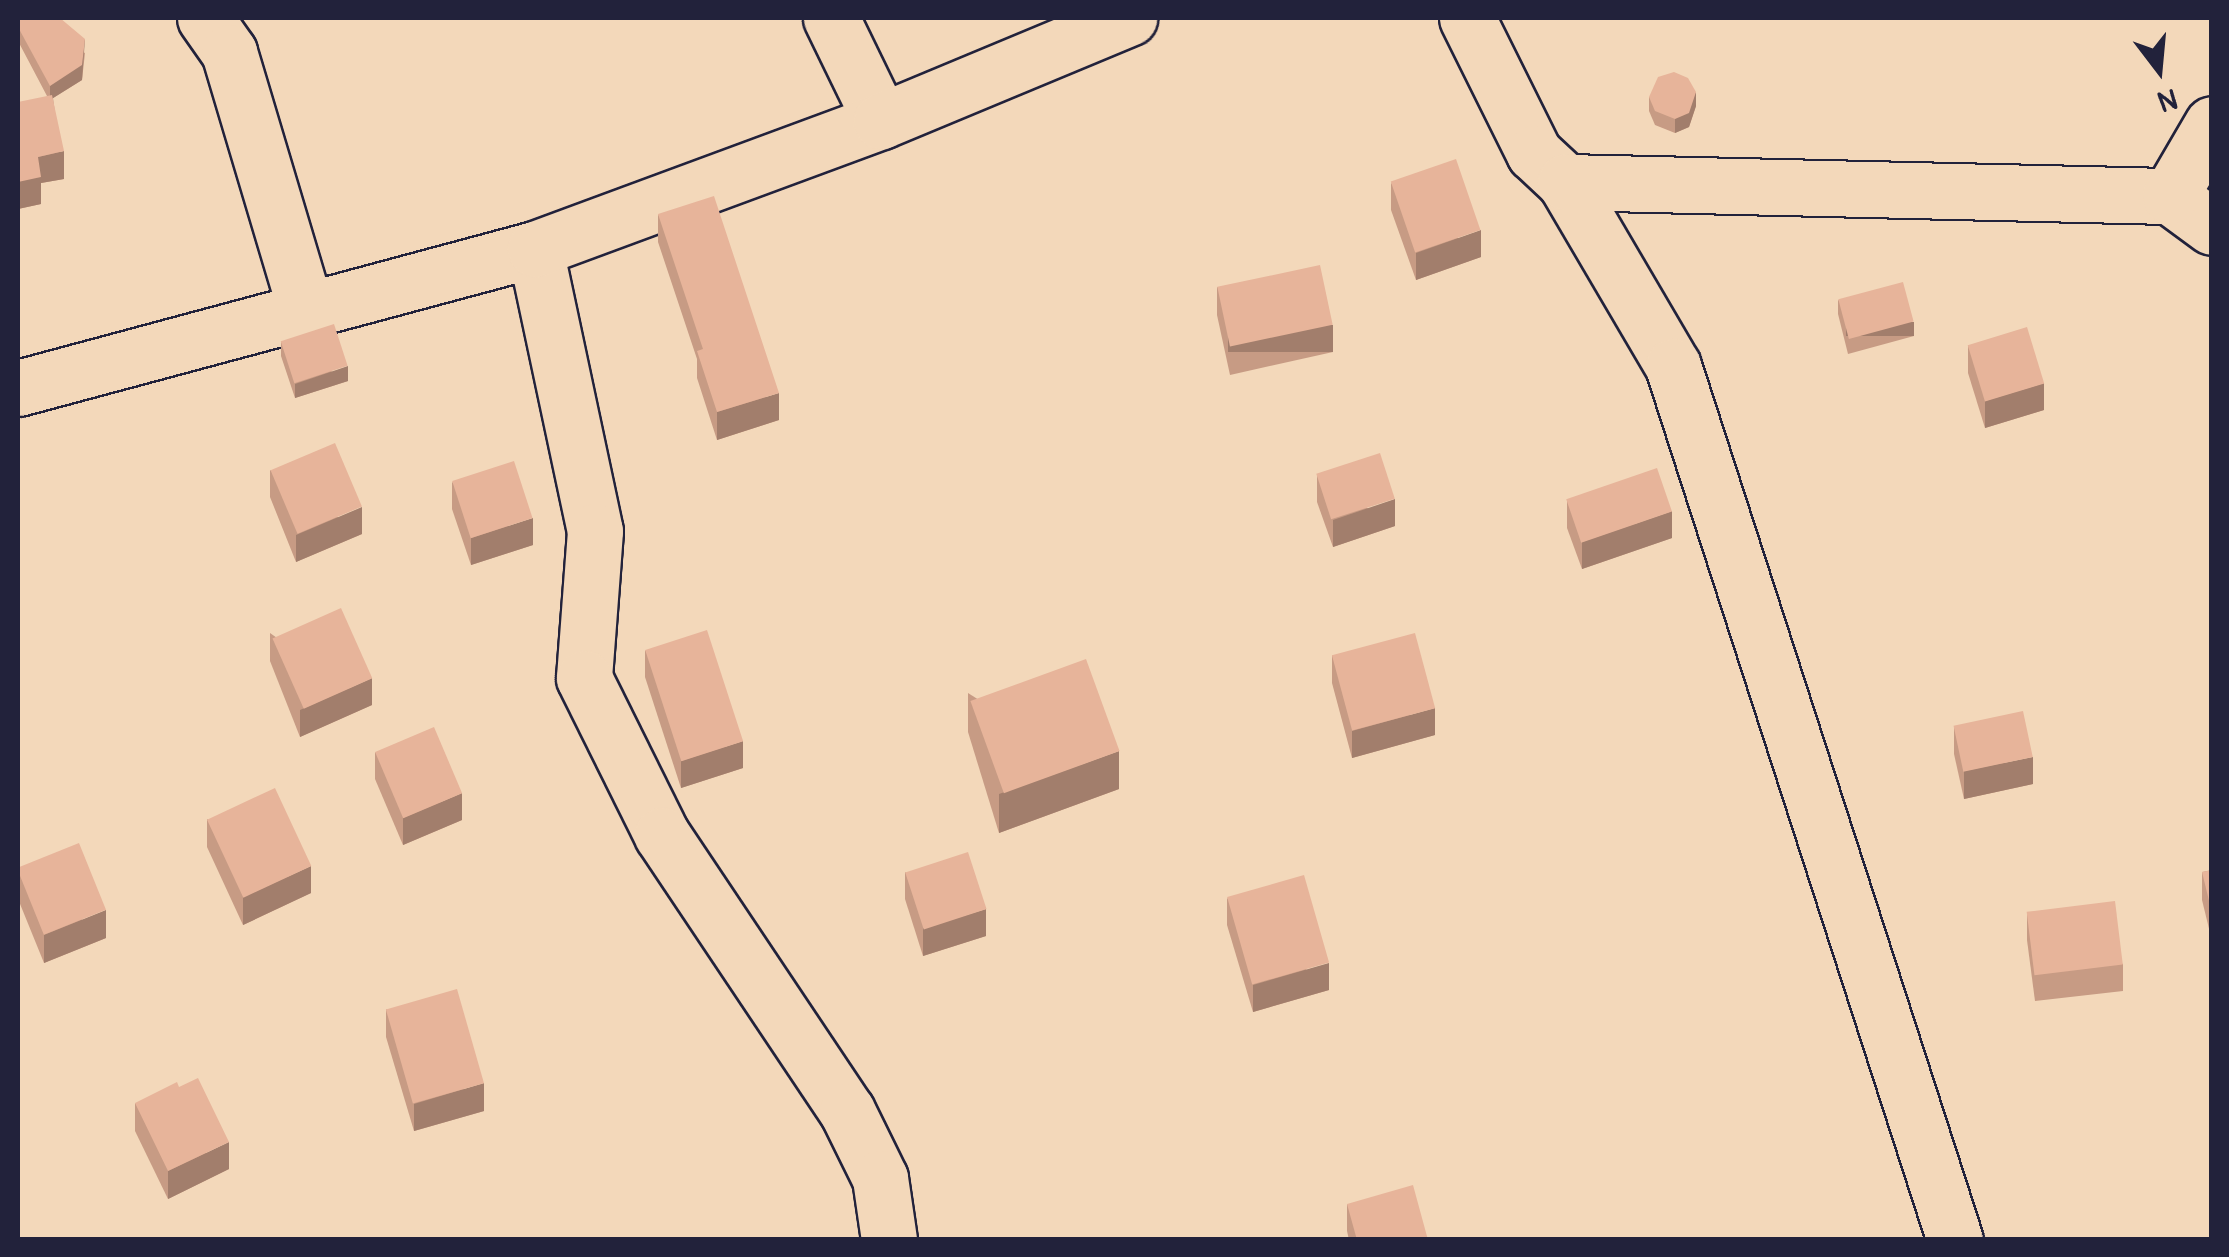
<!DOCTYPE html>
<style>
body{margin:0}
#map{position:relative;width:2229px;height:1257px;overflow:hidden;background:#f3d8ba;font-family:Pangolin,sans-serif}
div>[style]{position:absolute}
.roads{filter:drop-shadow(2px 0 #22223b) drop-shadow(-2px 0 #22223b) drop-shadow(0 2px #22223b) drop-shadow(0 -2px #22223b)}
.street>*{height:55px;margin:-27.5px;padding:0 27.5px;transform-origin:27.5px;border-radius:27.5px;background:#f3d8ba}
.wall>*{inset:0;background:#c79b84}
.shaded-wall>*{inset:0;background:#a27e6c;transform-origin:0 0}
.building>*{inset:0;background:#e7b49a;transform-origin:0 0}
span{translate:-50% -50%;white-space:nowrap;text-align:center;line-height:1.15;-webkit-text-stroke:8px #f3d8ba;paint-order:stroke}
.frame{position:absolute;inset:0;border:20px solid #22223b;pointer-events:none}
.north{position:absolute;left:2109px;top:20px;width:100px;height:100px;-webkit-text-stroke:8px #f3d8ba;paint-order:stroke;rotate:164deg;font-size:28px;font-weight:700;line-height:40px;text-align:center;color:#22223b}
.north::after{content:'';display:block;margin:auto;width:35px;height:45px;background:#22223b;clip-path:polygon(50% 0,100% 100%,50% 72%,0 100%)}
</style>
<div id="map">
<div class="roads">
<div class="street">
<div style="left:205px;top:18px;width:42px;rotate:54.8deg"></div>
<div style="left:229px;top:52px;width:269px;rotate:73.4deg"></div>
<div style="left:831px;top:18px;width:114px;rotate:64.1deg"></div>
<div style="left:1467px;top:18px;width:151px;rotate:63.6deg"></div>
<div style="left:1534px;top:153px;width:42px;rotate:43.1deg"></div>
<div style="left:1565px;top:182px;width:213px;rotate:59.6deg"></div>
<div style="left:1673px;top:366px;width:918px;rotate:72.12deg"></div>
<div style="left:1565px;top:182px;width:605px;rotate:1.33deg"></div>
<div style="left:2170px;top:196px;width:52px;rotate:36.4deg"></div>
<div style="left:2170px;top:196px;width:83px;rotate:-59.7deg"></div>
<div style="left:535px;top:249px;width:288px;rotate:78deg"></div>
<div style="left:595px;top:531px;width:147px;rotate:94.3deg"></div>
<div style="left:584px;top:678px;width:175px;rotate:63.6deg"></div>
<div style="left:662px;top:835px;width:332px;rotate:56.2deg"></div>
<div style="left:847px;top:1111px;width:75px;rotate:63.8deg"></div>
<div style="left:880px;top:1178px;width:63px;rotate:81.7deg"></div>
<div style="left:18px;top:388px;width:535px;rotate:-15.05deg"></div>
<div style="left:535px;top:249px;width:369px;rotate:-20.3deg"></div>
<div style="left:881px;top:121px;width:269px;rotate:-22.6deg"></div>
</div>
</div>
<div class="wall">
<div style="clip-path:polygon(18px 18px,85px 53px,82px 80px,53px 98px,64px 179px,41px 183px,41px 204px,18px 209px,47px 96px,18px 41px)"></div>
<div style="clip-path:polygon(1649px 97px,1696px 106px,1689px 127px,1675px 133px,1655px 125px,1649px 111px)"></div>
<div style="clip-path:polygon(1391px 183px,1481px 257px,1416px 280px,1391px 210px)"></div>
<div style="clip-path:polygon(658px 214px,779px 420px,717px 440px,697px 378px,697px 359px,658px 242px)"></div>
<div style="clip-path:polygon(1217px 287px,1333px 352px,1230px 375px,1217px 315px)"></div>
<div style="clip-path:polygon(1838px 300px,1914px 336px,1848px 354px,1838px 314px)"></div>
<div style="clip-path:polygon(281px 342px,348px 381px,295px 398px,281px 356px)"></div>
<div style="clip-path:polygon(1968px 345px,2044px 410px,1985px 428px,1968px 373px)"></div>
<div style="clip-path:polygon(270px 470px,362px 534px,296px 562px,270px 497px)"></div>
<div style="clip-path:polygon(1317px 475px,1395px 526px,1333px 547px,1317px 502px)"></div>
<div style="clip-path:polygon(452px 482px,533px 545px,471px 565px,452px 509px)"></div>
<div style="clip-path:polygon(1567px 500px,1672px 538px,1582px 569px,1567px 528px)"></div>
<div style="clip-path:polygon(270px 633px,372px 705px,300px 737px,270px 661px)"></div>
<div style="clip-path:polygon(645px 650px,743px 768px,681px 788px,645px 677px)"></div>
<div style="clip-path:polygon(1332px 655px,1435px 735px,1352px 758px,1332px 683px)"></div>
<div style="clip-path:polygon(968px 693px,1119px 789px,999px 833px,968px 732px)"></div>
<div style="clip-path:polygon(1954px 727px,2033px 784px,1964px 799px,1954px 754px)"></div>
<div style="clip-path:polygon(375px 752px,462px 820px,403px 845px,375px 779px)"></div>
<div style="clip-path:polygon(207px 819px,311px 893px,243px 925px,207px 847px)"></div>
<div style="clip-path:polygon(18px 870px,106px 938px,44px 963px,18px 899px)"></div>
<div style="clip-path:polygon(2212px 870px,2212px 941px,2202px 900px,2202px 872px)"></div>
<div style="clip-path:polygon(905px 872px,986px 936px,923px 956px,905px 899px)"></div>
<div style="clip-path:polygon(1227px 898px,1329px 990px,1253px 1012px,1227px 925px)"></div>
<div style="clip-path:polygon(2027px 912px,2123px 964px,2123px 991px,2035px 1001px,2027px 940px)"></div>
<div style="clip-path:polygon(386px 1009px,484px 1111px,414px 1131px,386px 1037px)"></div>
<div style="clip-path:polygon(135px 1103px,229px 1169px,168px 1199px,135px 1131px)"></div>
<div style="clip-path:polygon(1347px 1204px,1428px 1240px,1349px 1240px,1347px 1231px)"></div>
</div>
<div class="shaded-wall">
<div style="clip-path:polygon(85px 39px,82px 80px,50px 100px,50px 86px)"></div>
<div style="clip-path:polygon(1696px 92px,1696px 106px,1689px 127px,1675px 133px,1675px 119px)"></div>
<div style="clip-path:polygon(64px 151px,64px 179px,41px 183px,41px 204px,18px 209px,18px 182px,38px 157px)"></div>
<div style="clip-path:polygon(1481px 230px,1481px 257px,1416px 280px,1416px 253px)"></div>
<div style="left:1914px;top:322px;width:14px;height:68px;rotate:90deg"></div>
<div style="left:1333px;top:325px;width:27px;height:105px;rotate:90deg"></div>
<div style="clip-path:polygon(348px 366px,348px 381px,295px 398px,295px 384px)"></div>
<div style="clip-path:polygon(2044px 383px,2044px 410px,1985px 428px,1985px 401px)"></div>
<div style="clip-path:polygon(779px 393px,779px 420px,717px 440px,717px 412px)"></div>
<div style="clip-path:polygon(1395px 499px,1395px 526px,1333px 547px,1333px 520px)"></div>
<div style="clip-path:polygon(362px 507px,362px 534px,296px 562px,296px 535px)"></div>
<div style="clip-path:polygon(1672px 511px,1672px 538px,1582px 569px,1582px 542px)"></div>
<div style="clip-path:polygon(533px 518px,533px 545px,471px 565px,471px 538px)"></div>
<div style="clip-path:polygon(372px 678px,372px 705px,300px 737px,300px 710px)"></div>
<div style="clip-path:polygon(1435px 708px,1435px 735px,1352px 758px,1352px 731px)"></div>
<div style="clip-path:polygon(743px 741px,743px 768px,681px 788px,681px 761px)"></div>
<div style="clip-path:polygon(1119px 751px,1119px 789px,999px 833px,999px 794px)"></div>
<div style="clip-path:polygon(2033px 757px,2033px 784px,1964px 799px,1964px 771px)"></div>
<div style="clip-path:polygon(462px 793px,462px 820px,403px 845px,403px 818px)"></div>
<div style="clip-path:polygon(311px 866px,311px 893px,243px 925px,243px 897px)"></div>
<div style="clip-path:polygon(986px 909px,986px 936px,923px 956px,923px 928px)"></div>
<div style="clip-path:polygon(106px 910px,106px 938px,44px 963px,44px 935px)"></div>
<div style="clip-path:polygon(1329px 963px,1329px 990px,1253px 1012px,1253px 985px)"></div>
<div style="clip-path:polygon(484px 1083px,484px 1111px,414px 1131px,414px 1104px)"></div>
<div style="clip-path:polygon(229px 1142px,229px 1169px,168px 1199px,168px 1171px)"></div>
</div>
<div class="building">
<div style="clip-path:polygon(18px 18px,60px 18px,85px 39px,82px 65px,50px 86px,18px 27px)"></div>
<div style="clip-path:polygon(1674px 72px,1688px 78px,1696px 92px,1689px 113px,1675px 119px,1655px 111px,1649px 97px,1658px 77px)"></div>
<div style="clip-path:polygon(52px 95px,64px 151px,38px 157px,41px 177px,18px 182px,18px 102px)"></div>
<div style="left:1456px;top:159px;width:75px;height:69px;rotate:71deg"></div>
<div style="clip-path:polygon(714px 196px,779px 393px,717px 412px,697px 351px,703px 349px,658px 214px)"></div>
<div style="left:1320px;top:265px;width:61px;height:105px;rotate:78deg"></div>
<div style="left:1903px;top:282px;width:41px;height:67px;rotate:75deg"></div>
<div style="left:334px;top:324px;width:44px;height:56px;rotate:72deg"></div>
<div style="left:2027px;top:327px;width:59px;height:62px;rotate:73deg"></div>
<div style="left:335px;top:443px;width:69px;height:70px;rotate:67deg"></div>
<div style="left:1380px;top:453px;width:48px;height:67px;rotate:72deg"></div>
<div style="left:514px;top:461px;width:60px;height:65px;rotate:72deg"></div>
<div style="left:1657px;top:468px;width:46px;height:96px;rotate:71deg"></div>
<div style="left:341px;top:608px;width:77px;height:75px;rotate:66deg"></div>
<div style="left:707px;top:630px;width:117px;height:65px;rotate:72deg"></div>
<div style="left:1415px;top:633px;width:78px;height:86px;rotate:75deg"></div>
<div style="left:1086px;top:659px;width:98px;height:123px;rotate:70deg"></div>
<div style="left:2023px;top:711px;width:47px;height:71px;rotate:78deg"></div>
<div style="left:434px;top:727px;width:72px;height:64px;rotate:67deg"></div>
<div style="left:275px;top:788px;width:86px;height:75px;rotate:65deg"></div>
<div style="left:79px;top:843px;width:72px;height:67px;rotate:68deg"></div>
<div style="left:968px;top:852px;width:60px;height:66px;rotate:72deg"></div>
<div style="clip-path:polygon(2212px 870px,2212px 913px,2202px 872px)"></div>
<div style="left:1304px;top:875px;width:91px;height:80px;rotate:74deg"></div>
<div style="left:2115px;top:901px;width:64px;height:89px;rotate:83deg"></div>
<div style="left:457px;top:989px;width:98px;height:74px;rotate:74deg"></div>
<div style="clip-path:polygon(198px 1078px,229px 1142px,168px 1171px,135px 1103px,177px 1082px,179px 1087px)"></div>
<div style="clip-path:polygon(1413px 1185px,1428px 1240px,1357px 1240px,1347px 1204px)"></div>
</div>
<div class="frame"></div>
<div class="north">N</div>
</div>
